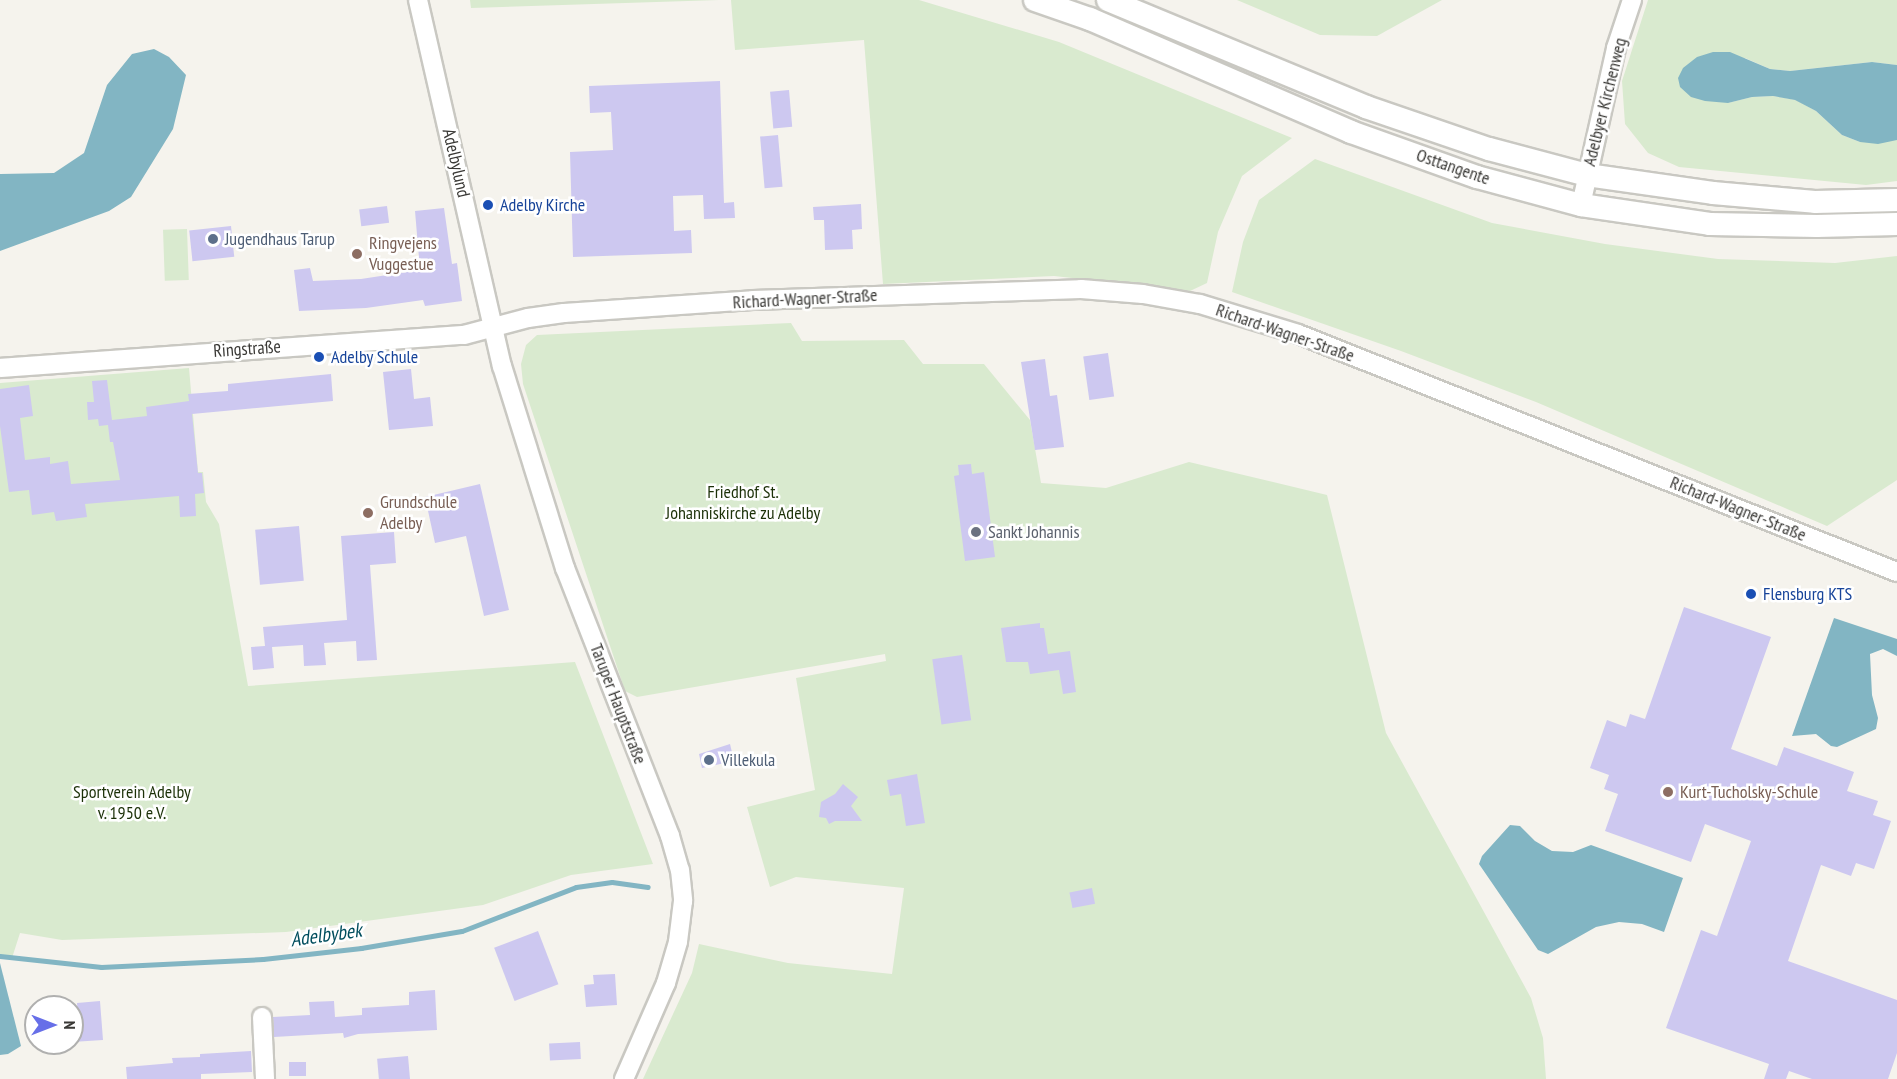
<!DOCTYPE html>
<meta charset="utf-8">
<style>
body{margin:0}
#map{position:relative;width:1897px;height:1079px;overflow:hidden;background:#f5f3ed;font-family:"PT Sans Narrow",sans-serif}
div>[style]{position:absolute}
.green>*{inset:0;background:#d9eacf;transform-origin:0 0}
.water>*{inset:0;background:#82b5c3}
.stream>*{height:5px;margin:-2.5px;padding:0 2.5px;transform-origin:2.5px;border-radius:2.5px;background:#82b5c3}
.building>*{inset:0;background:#cdc8f0;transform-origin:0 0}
.roads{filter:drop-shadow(2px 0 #c9c8c2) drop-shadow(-2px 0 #c9c8c2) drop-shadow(0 2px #c9c8c2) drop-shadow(0 -2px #c9c8c2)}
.minor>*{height:18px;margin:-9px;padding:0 9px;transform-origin:9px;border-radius:9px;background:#fff}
.major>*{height:22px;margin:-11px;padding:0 11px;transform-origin:11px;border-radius:11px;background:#fff}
.dots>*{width:16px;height:16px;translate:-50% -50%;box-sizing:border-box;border:3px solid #fff;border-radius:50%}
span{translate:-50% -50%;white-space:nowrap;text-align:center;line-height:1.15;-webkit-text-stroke:5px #fff;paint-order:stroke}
.street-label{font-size:18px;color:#3a3936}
.transit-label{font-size:18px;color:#164399}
.left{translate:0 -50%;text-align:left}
.service-label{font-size:18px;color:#4e5e75}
.education-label{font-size:18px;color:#785e54}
.park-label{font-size:18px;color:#1c3108}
.worship-label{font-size:18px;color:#5b616d}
.water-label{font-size:20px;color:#004d5d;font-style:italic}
.north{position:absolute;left:24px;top:995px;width:60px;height:60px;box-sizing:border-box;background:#fff;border:2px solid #b0b0af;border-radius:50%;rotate:90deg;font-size:16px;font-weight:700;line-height:24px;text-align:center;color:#3a3936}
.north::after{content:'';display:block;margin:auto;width:21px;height:27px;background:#676fe8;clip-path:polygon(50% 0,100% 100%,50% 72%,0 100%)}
</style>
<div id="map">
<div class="green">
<div style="clip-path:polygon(470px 0,719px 0,471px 8px)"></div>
<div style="clip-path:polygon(731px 0,919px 0,1059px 42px,1292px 138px,1242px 176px,1218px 232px,1207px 283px,1190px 291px,1054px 276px,883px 284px,864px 40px,735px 50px)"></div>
<div style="clip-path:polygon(1237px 0,1442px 0,1377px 36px,1320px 35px)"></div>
<div style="clip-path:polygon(1648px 0,1897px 0,1897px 65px,1872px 62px,1790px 71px,1770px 69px,1745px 58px,1728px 103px,1752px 97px,1773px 96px,1796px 100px,1816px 111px,1842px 135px,1860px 142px,1897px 140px,1897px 181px,1866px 185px,1679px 167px,1648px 153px,1625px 124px,1622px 81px)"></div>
<div style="clip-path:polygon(1315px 159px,1492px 223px,1605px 244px,1718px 259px,1835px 263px,1897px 256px,1897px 480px,1827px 526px,1536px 402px,1401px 351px,1232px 292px,1243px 242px,1259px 200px)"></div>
<div style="left:187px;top:229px;width:51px;height:24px;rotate:88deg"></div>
<div style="clip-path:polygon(791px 323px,802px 341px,904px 340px,923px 364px,984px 364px,1030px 420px,1041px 483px,1106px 488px,1189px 462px,1327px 495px,1386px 733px,1531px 998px,1543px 1038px,1546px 1079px,643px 1079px,692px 973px,699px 944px,788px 963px,892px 974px,904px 888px,796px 877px,770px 887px,747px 807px,815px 790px,796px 678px,886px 661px,885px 654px,637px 697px,625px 691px,523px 384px,521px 364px,526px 345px,537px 335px)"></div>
<div style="clip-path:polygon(189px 368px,198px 472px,203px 472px,206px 502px,219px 524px,248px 686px,575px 662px,653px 864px,571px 875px,483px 905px,286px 932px,62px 940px,20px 933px,12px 958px,0 956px,0 383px)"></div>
</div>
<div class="water">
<div style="clip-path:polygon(154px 49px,169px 57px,186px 75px,173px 129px,131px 197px,109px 211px,0 251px,0 174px,54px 173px,84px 153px,107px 85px,132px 54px)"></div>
<div style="clip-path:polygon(1713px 52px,1730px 52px,1770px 69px,1790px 71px,1872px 62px,1897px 65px,1897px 140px,1878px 144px,1860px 142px,1842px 135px,1816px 111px,1795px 100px,1773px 96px,1752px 97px,1728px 103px,1705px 101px,1691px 97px,1680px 87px,1678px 78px,1683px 68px,1697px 57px)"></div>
<div style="clip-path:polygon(1834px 618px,1897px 639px,1897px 656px,1883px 649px,1870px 654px,1872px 695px,1878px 718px,1876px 729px,1837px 747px,1831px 746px,1816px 734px,1792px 736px)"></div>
<div style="clip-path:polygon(1510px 825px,1520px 826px,1535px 841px,1552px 851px,1573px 852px,1591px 845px,1683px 878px,1664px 932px,1642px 924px,1619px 922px,1596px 927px,1548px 954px,1538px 950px,1479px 864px,1482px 856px)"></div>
<div style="clip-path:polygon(0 963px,21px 1046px,8px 1054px,0 1055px)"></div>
</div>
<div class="stream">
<div style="left:0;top:956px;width:102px;rotate:6.2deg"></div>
<div style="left:101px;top:967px;width:162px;rotate:-2.8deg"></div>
<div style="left:263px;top:959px;width:99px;rotate:-6.4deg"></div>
<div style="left:361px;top:948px;width:102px;rotate:-9.6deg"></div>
<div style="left:462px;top:931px;width:122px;rotate:-21.1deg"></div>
<div style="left:576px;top:887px;width:36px;rotate:-8deg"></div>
<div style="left:612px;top:882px;width:36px;rotate:8deg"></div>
</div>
<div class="building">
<div style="clip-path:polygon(720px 81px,724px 203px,734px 202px,735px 218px,704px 219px,703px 195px,673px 196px,674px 231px,691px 230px,692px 253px,573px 257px,570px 152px,613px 150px,611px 112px,590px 113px,589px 86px)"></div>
<div style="left:789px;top:90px;width:37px;height:19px;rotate:85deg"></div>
<div style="left:778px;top:135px;width:52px;height:18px;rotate:85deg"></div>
<div style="clip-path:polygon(861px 204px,862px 229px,852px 230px,853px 249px,825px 250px,824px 220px,814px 220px,813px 207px)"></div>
<div style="left:387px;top:206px;width:17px;height:28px;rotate:83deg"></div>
<div style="clip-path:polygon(444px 208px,452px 264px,457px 263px,462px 301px,425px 306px,423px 300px,366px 308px,299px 311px,294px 270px,310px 268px,313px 281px,361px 279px,420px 270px,415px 211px)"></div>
<div style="left:231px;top:226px;width:31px;height:42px;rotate:84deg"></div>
<div style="left:1108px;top:353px;width:44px;height:25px;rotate:82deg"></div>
<div style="clip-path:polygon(1045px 359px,1050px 396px,1057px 395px,1064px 447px,1035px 450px,1021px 362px)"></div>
<div style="clip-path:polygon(411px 369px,414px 399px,430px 397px,433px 426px,389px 430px,383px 372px)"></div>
<div style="clip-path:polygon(331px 374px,333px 401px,192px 414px,198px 473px,202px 473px,204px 493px,195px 494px,196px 516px,180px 517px,179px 496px,85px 504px,87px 517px,56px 521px,54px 512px,32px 515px,29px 490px,9px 492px,0 426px,0 389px,29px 385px,33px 416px,20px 418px,25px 460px,50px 457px,50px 464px,68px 461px,71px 484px,120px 480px,113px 442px,110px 442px,108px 425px,99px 426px,98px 419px,88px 420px,87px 402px,94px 402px,92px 381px,107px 380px,112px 420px,147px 416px,146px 407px,189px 401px,188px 394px,228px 391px,228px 384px)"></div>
<div style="clip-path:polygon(971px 464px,972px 474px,984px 472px,995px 557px,965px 561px,954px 476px,959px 475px,958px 465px)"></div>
<div style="clip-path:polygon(480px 484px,509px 610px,484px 616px,466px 536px,435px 543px,425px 497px)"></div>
<div style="left:299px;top:526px;width:55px;height:44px;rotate:85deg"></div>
<div style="clip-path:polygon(394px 532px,396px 563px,370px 565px,377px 660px,357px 661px,356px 641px,324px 643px,326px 665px,304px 666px,303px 645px,272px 647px,274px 668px,253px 670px,251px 647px,265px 646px,263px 627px,347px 620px,341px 536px)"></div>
<div style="clip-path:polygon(1684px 607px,1771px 637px,1731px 749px,1777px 766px,1784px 747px,1854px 772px,1847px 791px,1878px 801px,1873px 815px,1891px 821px,1874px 869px,1856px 863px,1851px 876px,1821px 865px,1788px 961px,1897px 1000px,1897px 1053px,1888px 1079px,1812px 1079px,1789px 1071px,1786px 1079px,1764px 1079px,1769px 1064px,1666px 1028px,1701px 930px,1717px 936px,1751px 841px,1705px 824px,1691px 862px,1605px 831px,1618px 794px,1604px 789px,1609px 775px,1590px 768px,1607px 720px,1626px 727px,1630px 714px,1645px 719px)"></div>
<div style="clip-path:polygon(1040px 623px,1040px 628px,1044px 628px,1048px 654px,1070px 651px,1076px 692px,1063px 694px,1059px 670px,1030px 674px,1028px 662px,1006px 662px,1001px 628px)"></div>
<div style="left:962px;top:655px;width:66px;height:30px;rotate:82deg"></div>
<div style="clip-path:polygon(730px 744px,734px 761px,702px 768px,699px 754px)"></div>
<div style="clip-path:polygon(917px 774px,925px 823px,906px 826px,901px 794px,890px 796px,887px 780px)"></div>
<div style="clip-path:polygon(843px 784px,858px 797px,851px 806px,862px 821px,835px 821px,829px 824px,826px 818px,819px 817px,821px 802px,835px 794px)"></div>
<div style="left:1092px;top:888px;width:16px;height:23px;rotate:79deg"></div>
<div style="left:538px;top:931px;width:57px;height:47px;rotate:69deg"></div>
<div style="clip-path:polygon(615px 974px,617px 1005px,586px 1007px,584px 985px,594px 984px,593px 975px)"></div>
<div style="clip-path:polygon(435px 990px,437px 1030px,358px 1034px,344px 1038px,343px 1033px,274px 1037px,273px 1017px,310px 1015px,309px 1002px,334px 1001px,335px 1017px,362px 1015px,362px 1008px,409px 1005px,409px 992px)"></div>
<div style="clip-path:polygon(100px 1001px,103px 1040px,72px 1042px,72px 1021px,78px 1021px,77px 1003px)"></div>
<div style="left:580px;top:1042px;width:17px;height:31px;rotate:87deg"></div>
<div style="clip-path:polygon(251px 1051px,252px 1072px,201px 1074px,201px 1079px,127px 1079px,126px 1067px,173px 1063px,172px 1058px,200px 1057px,200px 1054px)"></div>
<div style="left:408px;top:1056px;width:23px;height:31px;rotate:85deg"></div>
<div style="left:306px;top:1062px;width:14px;height:17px;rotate:90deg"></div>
</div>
<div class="roads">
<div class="minor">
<div style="left:418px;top:0;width:376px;rotate:77.1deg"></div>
<div style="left:502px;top:366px;width:212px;rotate:72.7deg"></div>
<div style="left:565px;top:568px;width:288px;rotate:68.6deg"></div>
<div style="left:670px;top:836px;width:35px;rotate:74deg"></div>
<div style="left:680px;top:870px;width:31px;rotate:84deg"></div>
<div style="left:683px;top:901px;width:41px;rotate:97deg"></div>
<div style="left:678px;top:942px;width:43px;rotate:106.3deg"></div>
<div style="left:666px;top:983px;width:105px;rotate:113.6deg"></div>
<div style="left:1581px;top:205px;width:161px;rotate:-77.4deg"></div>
<div style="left:1616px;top:48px;width:51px;rotate:-71.6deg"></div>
<div style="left:0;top:368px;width:465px;rotate:-4.1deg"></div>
<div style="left:464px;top:335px;width:66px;rotate:-14.9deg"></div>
<div style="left:528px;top:318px;width:36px;rotate:-8deg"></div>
<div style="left:564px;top:313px;width:189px;rotate:-3.9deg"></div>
<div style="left:753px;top:300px;width:328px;rotate:-1.9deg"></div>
<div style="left:1081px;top:289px;width:62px;rotate:4.6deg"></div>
<div style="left:1143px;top:294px;width:58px;rotate:10deg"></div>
<div style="left:1200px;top:304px;width:102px;rotate:17deg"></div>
<div style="left:1298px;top:334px;width:645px;rotate:21.67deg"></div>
<div style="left:262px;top:1017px;width:62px;rotate:87.2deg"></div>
</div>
<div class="major">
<div style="left:1035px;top:0;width:58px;rotate:19.1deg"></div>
<div style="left:1090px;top:19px;width:284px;rotate:23.4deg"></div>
<div style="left:1351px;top:132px;width:134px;rotate:19.7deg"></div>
<div style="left:1477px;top:177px;width:108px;rotate:15.1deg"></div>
<div style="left:1581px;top:205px;width:130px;rotate:8.4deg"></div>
<div style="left:1710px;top:224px;width:107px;rotate:1.1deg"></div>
<div style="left:1817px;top:226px;width:80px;rotate:-1.4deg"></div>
<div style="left:1108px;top:0;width:279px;rotate:22.5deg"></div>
<div style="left:1366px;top:107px;width:130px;rotate:18.9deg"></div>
<div style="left:1489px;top:149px;width:101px;rotate:14.9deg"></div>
<div style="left:1587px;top:175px;width:127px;rotate:8.1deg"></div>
<div style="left:1713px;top:193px;width:102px;rotate:5deg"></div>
<div style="left:1815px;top:202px;width:82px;rotate:-1.4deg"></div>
</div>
</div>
<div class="dots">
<div style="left:488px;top:205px;background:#1a4fb4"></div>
<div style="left:213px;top:239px;background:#5c6f8a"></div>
<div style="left:357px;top:254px;background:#8d6e63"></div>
<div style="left:319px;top:357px;background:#1a4fb4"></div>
<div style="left:368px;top:513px;background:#8d6e63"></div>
<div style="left:976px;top:532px;background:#6b7280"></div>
<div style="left:1751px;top:594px;background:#1a4fb4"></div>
<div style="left:709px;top:760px;background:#5c6f8a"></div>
<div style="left:1668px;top:792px;background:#8d6e63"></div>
</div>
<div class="street-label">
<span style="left:1605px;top:102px;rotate:-76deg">Adelbyer Kirchenweg</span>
<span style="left:456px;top:163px;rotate:77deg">Adelbylund</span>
<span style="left:1453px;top:167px;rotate:19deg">Osttangente</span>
<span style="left:805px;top:299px;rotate:-3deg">Richard-Wagner-Straße</span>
<span style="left:1285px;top:333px;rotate:19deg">Richard-Wagner-Straße</span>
<span style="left:247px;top:349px;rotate:-4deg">Ringstraße</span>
<span style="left:1738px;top:509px;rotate:22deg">Richard-Wagner-Straße</span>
<span style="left:618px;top:704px;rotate:69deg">Taruper Hauptstraße</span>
</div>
<div class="transit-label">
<span class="left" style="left:500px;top:205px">Adelby Kirche</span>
<span class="left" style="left:331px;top:357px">Adelby Schule</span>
<span class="left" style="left:1763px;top:594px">Flensburg KTS</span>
</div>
<div class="service-label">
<span class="left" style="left:225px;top:239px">Jugendhaus Tarup</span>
<span class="left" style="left:721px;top:760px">Villekula</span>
</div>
<div class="education-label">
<span class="left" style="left:369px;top:254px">Ringvejens<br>Vuggestue</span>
<span class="left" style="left:380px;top:513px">Grundschule<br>Adelby</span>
<span class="left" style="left:1680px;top:792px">Kurt-Tucholsky-Schule</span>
</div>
<div class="park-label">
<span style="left:743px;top:503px">Friedhof St.<br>Johanniskirche zu Adelby</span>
<span style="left:132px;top:803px">Sportverein Adelby<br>v. 1950 e.V.</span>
</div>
<div class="worship-label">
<span class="left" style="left:988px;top:532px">Sankt Johannis</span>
</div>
<div class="water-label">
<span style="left:326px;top:935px;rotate:-8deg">Adelbybek</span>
</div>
<div class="north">N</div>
</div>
